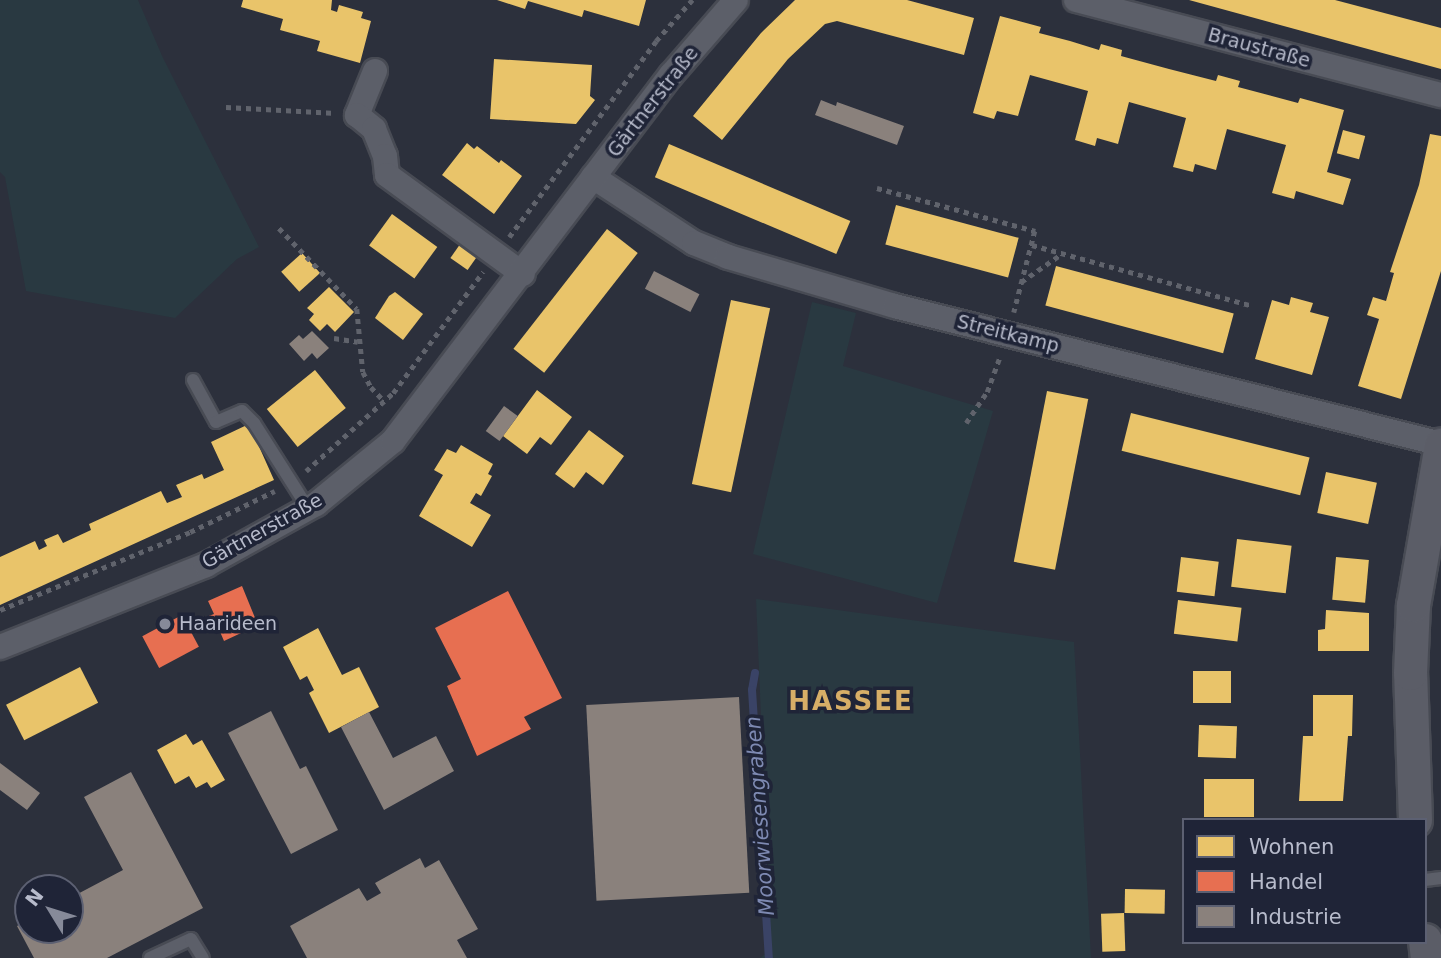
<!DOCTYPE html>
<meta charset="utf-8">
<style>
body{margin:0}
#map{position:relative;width:1441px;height:958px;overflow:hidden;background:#2c303c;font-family:"DejaVu Sans",sans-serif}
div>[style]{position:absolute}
.green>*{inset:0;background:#293941}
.homes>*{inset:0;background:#e9c46a;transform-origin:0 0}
.shops>*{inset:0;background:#e76f51;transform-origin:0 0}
.industry>*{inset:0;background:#8a817c;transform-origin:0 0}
.stream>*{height:8px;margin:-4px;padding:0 4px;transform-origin:4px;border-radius:4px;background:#3a4366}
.path>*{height:4.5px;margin-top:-2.25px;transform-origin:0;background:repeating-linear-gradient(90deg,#60636c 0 5px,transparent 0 10px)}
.roads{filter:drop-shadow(2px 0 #484b54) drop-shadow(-2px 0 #484b54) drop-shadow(0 2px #484b54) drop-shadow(0 -2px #484b54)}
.lane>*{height:12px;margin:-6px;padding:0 6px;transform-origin:6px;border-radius:6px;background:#5c5f69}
.street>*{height:24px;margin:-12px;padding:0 12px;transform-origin:12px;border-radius:12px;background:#5c5f69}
.secondary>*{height:33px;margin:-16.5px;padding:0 16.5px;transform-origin:16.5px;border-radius:16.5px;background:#5b5d67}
.dots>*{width:19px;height:19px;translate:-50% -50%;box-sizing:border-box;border:4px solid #1f2437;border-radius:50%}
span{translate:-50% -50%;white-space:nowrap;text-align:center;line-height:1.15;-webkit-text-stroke:7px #1f2437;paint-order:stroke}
.street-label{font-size:19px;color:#b7bbcb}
.poi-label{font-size:19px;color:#b7bbcb}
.left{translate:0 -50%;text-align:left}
.water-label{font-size:21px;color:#7e8ab2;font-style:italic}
.district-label{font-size:26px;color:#d7ae67;font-weight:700;letter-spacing:2px}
.legend{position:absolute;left:1182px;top:818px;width:245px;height:126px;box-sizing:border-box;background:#1f2437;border:2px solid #5c6072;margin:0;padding:9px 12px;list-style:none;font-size:21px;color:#b7bbcb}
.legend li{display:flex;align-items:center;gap:14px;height:35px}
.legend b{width:35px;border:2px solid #5c6072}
.north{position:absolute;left:14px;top:874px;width:70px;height:70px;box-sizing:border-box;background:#1f2437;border:2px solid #5c6072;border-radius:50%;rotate:308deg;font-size:19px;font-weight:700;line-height:28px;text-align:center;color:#b7bbcb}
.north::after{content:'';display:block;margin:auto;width:24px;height:32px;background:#868a99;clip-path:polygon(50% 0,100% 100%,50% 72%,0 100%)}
</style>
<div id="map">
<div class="green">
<div style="clip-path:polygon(0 0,138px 0,163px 58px,259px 247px,237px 259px,175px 318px,26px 291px,5px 177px,0 172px)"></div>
<div style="clip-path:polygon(812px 302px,856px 313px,843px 366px,993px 411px,937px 603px,753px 554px)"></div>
<div style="clip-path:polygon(756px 599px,1074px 642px,1091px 958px,760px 958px,771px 950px)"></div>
</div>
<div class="homes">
<div style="clip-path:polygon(243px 0,332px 0,331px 10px,337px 12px,339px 5px,363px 12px,361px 18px,371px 21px,360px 63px,317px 51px,320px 41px,280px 30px,283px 19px,241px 7px)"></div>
<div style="clip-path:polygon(497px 0,646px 0,639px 26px,584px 10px,582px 17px,528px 1px,525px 9px)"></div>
<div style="clip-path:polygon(795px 0,907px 0,974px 18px,964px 55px,837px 21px,825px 24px,788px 59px,722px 140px,693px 116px,761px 33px)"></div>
<div style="clip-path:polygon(1189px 0,1335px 0,1441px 28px,1441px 69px)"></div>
<div style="clip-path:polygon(1000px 16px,1041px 27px,1039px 33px,1070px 41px,1099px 50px,1101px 44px,1122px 50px,1121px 56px,1169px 69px,1216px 81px,1218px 75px,1240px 81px,1238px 87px,1298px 103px,1300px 98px,1344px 110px,1327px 172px,1351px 179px,1343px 205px,1296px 191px,1294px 199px,1272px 193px,1286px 145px,1227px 129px,1216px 170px,1195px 164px,1193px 172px,1173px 167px,1186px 118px,1129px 102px,1118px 144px,1097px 138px,1095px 146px,1075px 140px,1088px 91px,1030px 75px,1018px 116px,997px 111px,994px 119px,973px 113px)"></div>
<div style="clip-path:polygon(494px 59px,592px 65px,590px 96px,595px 100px,576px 124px,490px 119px)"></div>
<div style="left:1343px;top:130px;width:23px;height:24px;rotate:15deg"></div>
<div style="clip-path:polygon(1430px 134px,1441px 136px,1441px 271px,1401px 399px,1358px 386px,1379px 319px,1367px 315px,1373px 297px,1386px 301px,1394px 273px,1390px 272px,1419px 185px)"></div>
<div style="clip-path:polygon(467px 143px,474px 149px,477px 146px,499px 163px,501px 160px,522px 176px,494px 214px,442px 175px)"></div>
<div style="left:669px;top:144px;width:197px;height:36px;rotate:23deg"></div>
<div style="left:896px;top:205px;width:127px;height:41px;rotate:15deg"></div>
<div style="left:392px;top:214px;width:56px;height:39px;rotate:36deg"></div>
<div style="left:607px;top:229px;width:39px;height:152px;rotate:38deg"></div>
<div style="left:463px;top:240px;width:21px;height:22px;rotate:35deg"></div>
<div style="left:302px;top:253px;width:27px;height:28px;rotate:48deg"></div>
<div style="left:1056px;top:266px;width:184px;height:41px;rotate:15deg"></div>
<div style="clip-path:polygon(329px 287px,354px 312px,335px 332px,327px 324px,320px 331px,309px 320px,314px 314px,307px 308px)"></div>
<div style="clip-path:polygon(395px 292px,423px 314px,403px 340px,375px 318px,389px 296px)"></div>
<div style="clip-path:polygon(1291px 297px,1313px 303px,1310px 312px,1329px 317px,1312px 375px,1255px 359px,1272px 300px,1289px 305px)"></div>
<div style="left:731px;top:300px;width:40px;height:188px;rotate:12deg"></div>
<div style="left:315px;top:370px;width:49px;height:62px;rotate:51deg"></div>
<div style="clip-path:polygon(537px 390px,572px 417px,551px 445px,540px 437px,527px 454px,503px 436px)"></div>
<div style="left:1047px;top:391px;width:42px;height:174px;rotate:11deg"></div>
<div style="left:1131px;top:413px;width:184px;height:39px;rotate:14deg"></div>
<div style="clip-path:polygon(249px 424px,274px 480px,0 605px,0 557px,35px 541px,39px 550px,47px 546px,44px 540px,58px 534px,63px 543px,91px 530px,89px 524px,161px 491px,167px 503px,182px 497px,176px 485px,202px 474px,204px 479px,224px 470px,211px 442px)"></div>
<div style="clip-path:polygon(589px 430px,624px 456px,603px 485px,586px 472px,574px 488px,555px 474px)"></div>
<div style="clip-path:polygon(461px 445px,493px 464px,488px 474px,492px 476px,481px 496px,476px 493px,470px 503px,491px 515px,472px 547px,419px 516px,443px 475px,434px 470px,447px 449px,456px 453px)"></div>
<div style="left:1326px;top:472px;width:52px;height:42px;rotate:12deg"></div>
<div style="left:1237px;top:539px;width:55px;height:48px;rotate:7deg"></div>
<div style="left:1181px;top:557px;width:38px;height:35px;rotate:7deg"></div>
<div style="left:1336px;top:557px;width:33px;height:43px;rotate:5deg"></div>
<div style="left:1178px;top:600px;width:64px;height:34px;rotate:7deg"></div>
<div style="clip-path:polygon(1326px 610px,1369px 613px,1369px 651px,1318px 651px,1318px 630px,1325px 629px)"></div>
<div style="clip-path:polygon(318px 628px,342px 675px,359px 667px,379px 707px,329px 733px,309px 693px,314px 690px,307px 676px,300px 680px,283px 647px)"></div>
<div style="left:80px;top:667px;width:40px;height:83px;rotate:63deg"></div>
<div style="left:1193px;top:671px;width:38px;height:32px"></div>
<div style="clip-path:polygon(1313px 695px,1353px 695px,1352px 736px,1348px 736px,1343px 801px,1299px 801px,1303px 736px,1313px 736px)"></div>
<div style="left:1199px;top:725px;width:38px;height:32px;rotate:2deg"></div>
<div style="clip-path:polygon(186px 734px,193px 745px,202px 740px,225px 780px,211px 788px,207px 782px,196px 788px,189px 776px,175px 784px,157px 750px)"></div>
<div style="left:1204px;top:779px;width:50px;height:38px"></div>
<div style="left:1125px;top:889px;width:40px;height:24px;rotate:1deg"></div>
<div style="left:1124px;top:913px;width:38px;height:23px;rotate:88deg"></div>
</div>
<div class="shops">
<div style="clip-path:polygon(242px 586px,258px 625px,224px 641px,218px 627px,211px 630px,206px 617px,214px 614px,208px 601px)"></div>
<div style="clip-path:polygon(508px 591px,562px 698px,524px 717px,531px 729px,477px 756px,447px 686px,461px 679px,435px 628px)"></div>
<div style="left:182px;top:615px;width:36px;height:45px;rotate:62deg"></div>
</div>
<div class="industry">
<div style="clip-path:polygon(821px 100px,836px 106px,837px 102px,904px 126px,897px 145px,815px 115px)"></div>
<div style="left:654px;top:271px;width:51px;height:20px;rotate:27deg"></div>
<div style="clip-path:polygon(312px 331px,329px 348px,317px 359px,312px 353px,304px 361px,289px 344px,299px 335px,303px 339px)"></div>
<div style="left:504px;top:406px;width:17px;height:31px;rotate:36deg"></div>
<div style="left:739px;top:697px;width:196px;height:153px;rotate:87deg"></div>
<div style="clip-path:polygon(271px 711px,300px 769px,306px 766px,338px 830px,291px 854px,228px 733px)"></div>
<div style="clip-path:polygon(369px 712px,393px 758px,436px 736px,454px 771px,384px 810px,341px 727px)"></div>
<div style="clip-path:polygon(0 763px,40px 793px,27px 810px,0 790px)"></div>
<div style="clip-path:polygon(131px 772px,203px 908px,107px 958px,34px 958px,17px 926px,28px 920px,28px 930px,70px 930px,70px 898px,123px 870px,84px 797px)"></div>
<div style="clip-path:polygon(420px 858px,425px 868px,439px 860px,478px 929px,457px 940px,467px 958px,307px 958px,290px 926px,359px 888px,367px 901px,381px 893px,375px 883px)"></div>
</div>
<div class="stream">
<div style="left:755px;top:673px;width:17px;rotate:100deg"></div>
<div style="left:752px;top:690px;width:269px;rotate:86.4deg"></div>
</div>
<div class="path">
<div style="left:226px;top:107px;width:110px;rotate:3.1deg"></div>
<div style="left:877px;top:188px;width:164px;rotate:15.2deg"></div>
<div style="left:1035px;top:231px;width:84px;rotate:104.5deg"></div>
<div style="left:279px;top:228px;width:112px;rotate:46.1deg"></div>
<div style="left:357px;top:309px;width:63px;rotate:84.6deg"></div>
<div style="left:363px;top:372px;width:17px;rotate:62deg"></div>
<div style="left:371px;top:387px;width:19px;rotate:47deg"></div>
<div style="left:509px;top:237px;width:245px;rotate:-53.1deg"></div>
<div style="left:656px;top:41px;width:55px;rotate:-48.7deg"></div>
<div style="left:1032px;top:245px;width:229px;rotate:15.4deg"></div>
<div style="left:1021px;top:282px;width:47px;rotate:-34.7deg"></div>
<div style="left:334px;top:338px;width:24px;rotate:9deg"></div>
<div style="left:966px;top:423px;width:37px;rotate:-56deg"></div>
<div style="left:987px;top:392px;width:37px;rotate:-70deg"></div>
<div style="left:306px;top:471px;width:117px;rotate:-41.9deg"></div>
<div style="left:393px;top:393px;width:151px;rotate:-53.4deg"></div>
<div style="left:0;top:610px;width:205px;rotate:-22.3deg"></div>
<div style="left:190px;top:532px;width:94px;rotate:-25.8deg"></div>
</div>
<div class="roads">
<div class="lane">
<div style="left:193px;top:380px;width:48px;rotate:61.3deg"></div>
<div style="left:216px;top:422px;width:28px;rotate:-23deg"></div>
<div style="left:242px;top:411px;width:17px;rotate:45deg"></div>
<div style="left:254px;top:423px;width:101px;rotate:57.6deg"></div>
<div style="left:1425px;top:880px;width:16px;rotate:-7deg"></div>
<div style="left:150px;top:958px;width:45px;rotate:-24.9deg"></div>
<div style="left:191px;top:939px;width:22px;rotate:58deg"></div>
</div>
<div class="street">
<div style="left:1076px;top:0;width:377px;rotate:14.6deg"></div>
<div style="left:375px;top:71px;width:48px;rotate:112.2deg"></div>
<div style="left:357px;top:115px;width:22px;rotate:39deg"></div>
<div style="left:374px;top:129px;width:29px;rotate:68deg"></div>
<div style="left:385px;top:156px;width:19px;rotate:84deg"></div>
<div style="left:387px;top:175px;width:168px;rotate:36.1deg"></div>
<div style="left:593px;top:177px;width:121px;rotate:33.2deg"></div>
<div style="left:694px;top:243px;width:37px;rotate:22deg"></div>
<div style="left:728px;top:257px;width:174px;rotate:16.4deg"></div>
<div style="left:895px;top:306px;width:563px;rotate:14.18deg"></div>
<div style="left:0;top:647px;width:222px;rotate:-21.7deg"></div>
<div style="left:206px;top:565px;width:126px;rotate:-29deg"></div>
<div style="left:316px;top:504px;width:99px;rotate:-39.3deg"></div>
<div style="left:393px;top:441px;width:460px;rotate:-52.8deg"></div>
<div style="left:671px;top:75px;width:99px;rotate:-49.1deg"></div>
</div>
<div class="secondary">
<div style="left:1415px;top:820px;width:147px;rotate:-91.9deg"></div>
<div style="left:1410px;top:673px;width:68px;rotate:-87.5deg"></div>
<div style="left:1413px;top:605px;width:163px;rotate:-80.1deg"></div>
<div style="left:1425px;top:940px;width:18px;rotate:84deg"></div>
</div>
</div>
<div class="dots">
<div style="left:165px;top:624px;background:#868a99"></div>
</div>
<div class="street-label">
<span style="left:1259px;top:48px;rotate:15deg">Braustraße</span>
<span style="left:653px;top:102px;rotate:-52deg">Gärtnerstraße</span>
<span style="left:1008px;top:334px;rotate:14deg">Streitkamp</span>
<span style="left:262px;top:531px;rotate:-29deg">Gärtnerstraße</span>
</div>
<div class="poi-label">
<span class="left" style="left:179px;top:624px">Haarideen</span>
</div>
<div class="water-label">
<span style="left:760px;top:816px;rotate:-94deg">Moorwiesengraben</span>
</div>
<div class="district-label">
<span style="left:851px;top:702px">HASSEE</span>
</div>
<ul class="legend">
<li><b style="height:19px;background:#e9c46a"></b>Wohnen</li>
<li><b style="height:19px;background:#e76f51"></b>Handel</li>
<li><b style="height:19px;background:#8a817c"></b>Industrie</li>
</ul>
<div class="north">N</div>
</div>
